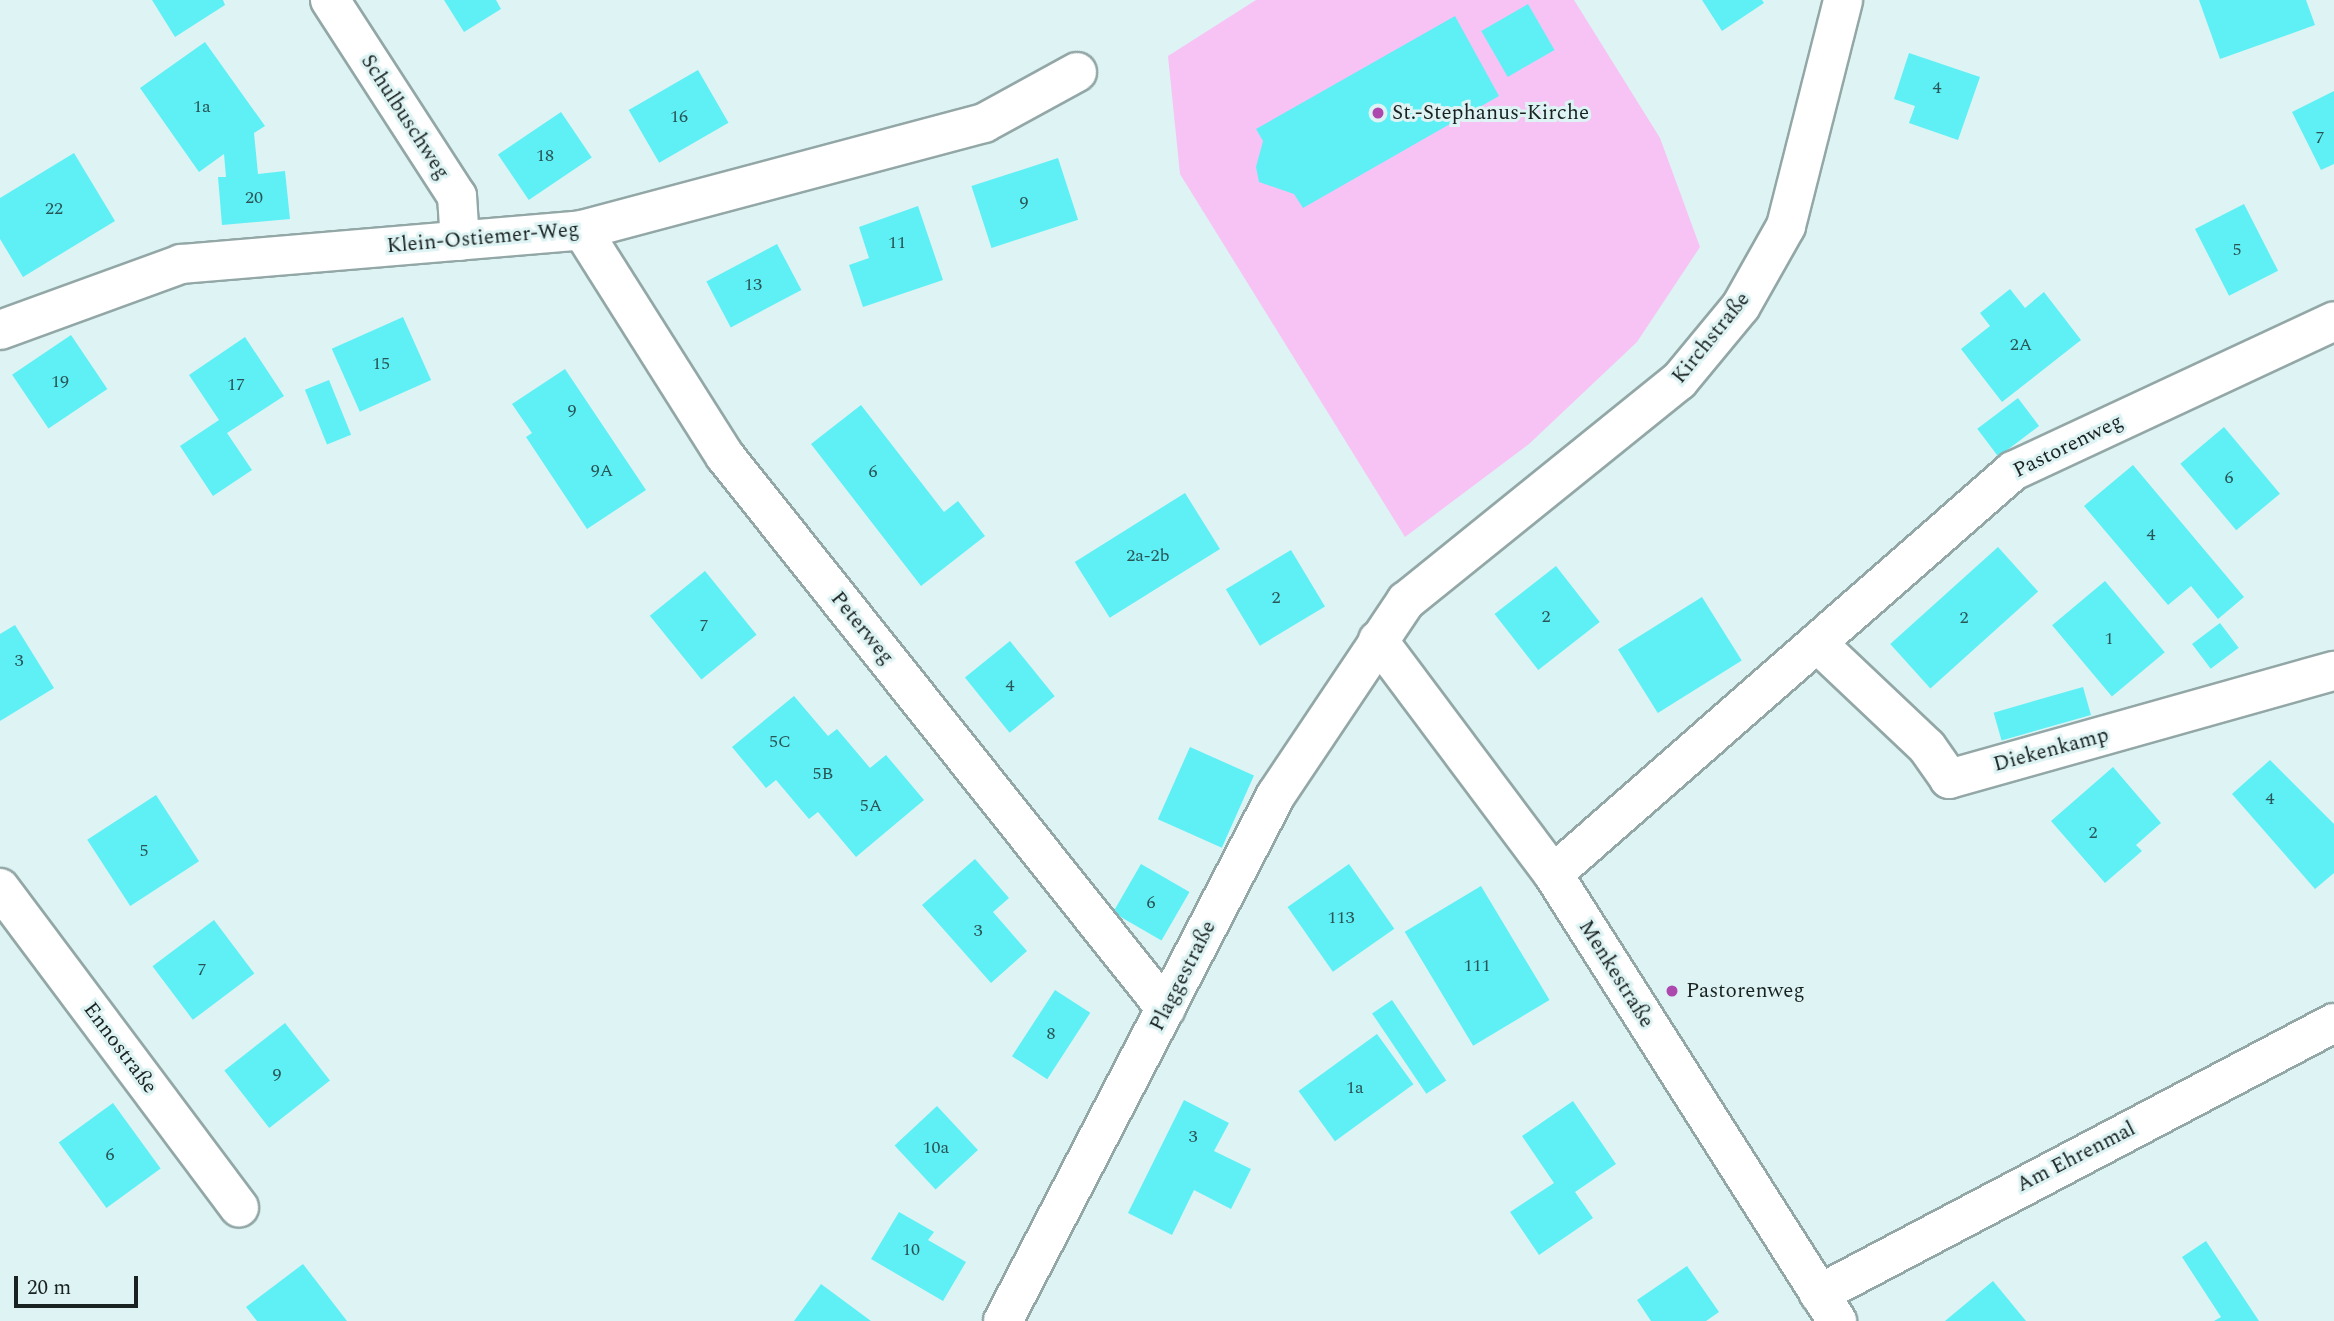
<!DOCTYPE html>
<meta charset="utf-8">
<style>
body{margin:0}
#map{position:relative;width:2334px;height:1321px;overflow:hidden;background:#def3f3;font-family:Spectral,serif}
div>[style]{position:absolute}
.green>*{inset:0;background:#f7c3f5}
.building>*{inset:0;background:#5ff0f6;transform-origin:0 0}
.roads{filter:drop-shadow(2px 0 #93a7a7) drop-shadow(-2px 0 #93a7a7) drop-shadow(0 2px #93a7a7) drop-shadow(0 -2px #93a7a7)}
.street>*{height:38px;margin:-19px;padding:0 19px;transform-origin:19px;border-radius:19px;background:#fff}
.secondary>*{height:38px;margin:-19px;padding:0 19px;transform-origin:19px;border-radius:19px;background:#fff}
.dots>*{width:19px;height:19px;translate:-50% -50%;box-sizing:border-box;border:4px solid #def3f3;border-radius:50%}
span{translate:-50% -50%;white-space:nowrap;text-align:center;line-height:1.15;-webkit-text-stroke:6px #def3f3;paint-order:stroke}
.number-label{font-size:18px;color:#2a5556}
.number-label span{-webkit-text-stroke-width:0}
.poi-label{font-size:21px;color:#192121}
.left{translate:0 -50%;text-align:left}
.street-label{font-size:21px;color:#192121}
.scale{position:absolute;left:14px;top:1276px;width:124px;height:32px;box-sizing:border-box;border:4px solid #192121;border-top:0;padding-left:9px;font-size:21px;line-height:24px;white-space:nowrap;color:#192121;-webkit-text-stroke:5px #def3f3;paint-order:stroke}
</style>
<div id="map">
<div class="green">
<div style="clip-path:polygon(1256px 0,1574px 0,1660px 138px,1700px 247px,1637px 342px,1529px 444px,1405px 537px,1180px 174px,1168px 56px)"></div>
</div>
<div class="building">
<div style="clip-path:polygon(152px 0,223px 0,225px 5px,175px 37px)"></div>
<div style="clip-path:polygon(444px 0,496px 0,501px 9px,464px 32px)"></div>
<div style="clip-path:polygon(1702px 0,1762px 0,1764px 3px,1722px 31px)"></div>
<div style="clip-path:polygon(2199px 0,2306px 0,2315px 25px,2220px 59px)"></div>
<div style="left:1528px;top:4px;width:53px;height:54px;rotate:60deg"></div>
<div style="clip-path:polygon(1455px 16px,1499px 96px,1303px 208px,1294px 194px,1259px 182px,1256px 167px,1263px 141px,1256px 129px)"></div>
<div style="clip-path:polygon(205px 42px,265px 126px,254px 133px,258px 174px,285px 171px,290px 219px,222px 225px,218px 177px,226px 177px,224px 154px,199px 172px,140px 88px)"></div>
<div style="clip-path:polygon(1909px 53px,1980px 77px,1958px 140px,1909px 123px,1915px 106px,1894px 99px)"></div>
<div style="left:698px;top:70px;width:61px;height:80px;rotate:60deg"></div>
<div style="clip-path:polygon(2334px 91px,2334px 164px,2321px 170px,2292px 112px)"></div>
<div style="left:561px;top:112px;width:55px;height:76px;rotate:56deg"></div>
<div style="clip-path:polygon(74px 153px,115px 221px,23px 277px,0 239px,0 198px)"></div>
<div style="left:1058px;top:158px;width:65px;height:91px;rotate:72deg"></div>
<div style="left:2244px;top:204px;width:75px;height:55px;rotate:63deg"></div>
<div style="clip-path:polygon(918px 206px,943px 280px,863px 307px,849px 265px,869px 258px,859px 227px)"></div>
<div style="left:777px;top:244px;width:52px;height:80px;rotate:62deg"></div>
<div style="clip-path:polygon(2010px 289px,2025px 308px,2044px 292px,2081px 340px,2002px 402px,1961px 349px,1990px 326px,1980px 313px)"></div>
<div style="left:403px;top:317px;width:69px;height:78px;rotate:66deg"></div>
<div style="left:71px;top:335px;width:65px;height:71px;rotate:56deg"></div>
<div style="clip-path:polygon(245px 337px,284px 396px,227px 433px,252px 470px,213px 496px,180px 446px,219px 420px,189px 375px)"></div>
<div style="clip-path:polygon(565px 369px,646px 490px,587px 529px,526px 437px,532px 433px,512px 404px)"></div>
<div style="left:329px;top:380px;width:59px;height:26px;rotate:68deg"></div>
<div style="left:2018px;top:398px;width:35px;height:51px;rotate:53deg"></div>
<div style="clip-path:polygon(861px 405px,944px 512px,958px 501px,985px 536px,921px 586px,811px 444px)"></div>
<div style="left:2224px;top:427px;width:87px;height:57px;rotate:50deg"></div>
<div style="clip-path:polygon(2133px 465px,2244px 597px,2218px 619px,2191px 586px,2168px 605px,2084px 506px)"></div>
<div style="left:1185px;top:493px;width:66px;height:130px;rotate:58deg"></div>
<div style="left:1998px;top:547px;width:60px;height:145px;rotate:48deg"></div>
<div style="left:1291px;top:550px;width:66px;height:76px;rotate:59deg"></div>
<div style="left:1556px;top:566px;width:71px;height:78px;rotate:52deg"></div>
<div style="left:705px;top:571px;width:82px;height:71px;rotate:51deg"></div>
<div style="left:2105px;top:581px;width:93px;height:69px;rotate:50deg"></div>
<div style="left:1702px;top:597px;width:75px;height:99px;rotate:58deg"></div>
<div style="left:2220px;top:623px;width:31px;height:35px;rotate:53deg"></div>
<div style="clip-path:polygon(15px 625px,54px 688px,0 721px,0 634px)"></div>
<div style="left:1010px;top:641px;width:71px;height:58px;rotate:51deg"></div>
<div style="left:2083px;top:687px;width:29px;height:93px;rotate:74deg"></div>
<div style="clip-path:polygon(794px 696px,828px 736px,837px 729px,870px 768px,886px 755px,924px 800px,856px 857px,818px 812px,809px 819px,776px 780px,766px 788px,732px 747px)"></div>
<div style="left:1190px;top:747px;width:70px;height:79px;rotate:24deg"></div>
<div style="clip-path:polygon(2270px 760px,2334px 824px,2334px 873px,2315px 889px,2232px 794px)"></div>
<div style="clip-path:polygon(2113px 767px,2161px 823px,2136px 845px,2142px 851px,2105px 883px,2051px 821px)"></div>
<div style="left:156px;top:795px;width:79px;height:82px;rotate:57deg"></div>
<div style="clip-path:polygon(975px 859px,1009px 898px,993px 912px,1027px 951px,991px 983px,922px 905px)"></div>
<div style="left:1141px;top:864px;width:56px;height:56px;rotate:30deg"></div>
<div style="left:1349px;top:864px;width:79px;height:75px;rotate:55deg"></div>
<div style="left:1481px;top:886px;width:133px;height:89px;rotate:59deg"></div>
<div style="left:214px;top:920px;width:67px;height:77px;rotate:53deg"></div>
<div style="left:1055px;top:990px;width:42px;height:79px;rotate:33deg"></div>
<div style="left:1392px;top:1000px;width:97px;height:24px;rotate:56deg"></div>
<div style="left:285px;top:1023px;width:73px;height:77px;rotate:52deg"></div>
<div style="left:1377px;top:1034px;width:62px;height:97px;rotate:54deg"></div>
<div style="clip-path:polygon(1184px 1100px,1229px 1123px,1214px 1151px,1251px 1169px,1231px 1209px,1194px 1190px,1172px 1235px,1128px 1213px)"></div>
<div style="clip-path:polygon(1573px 1101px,1616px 1164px,1575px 1192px,1593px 1218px,1539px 1255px,1510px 1212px,1554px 1183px,1522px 1136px)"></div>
<div style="left:113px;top:1103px;width:81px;height:67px;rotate:54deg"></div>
<div style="left:937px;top:1106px;width:60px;height:58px;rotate:47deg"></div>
<div style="clip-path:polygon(899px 1212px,934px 1232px,928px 1240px,966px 1262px,943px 1301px,871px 1259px)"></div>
<div style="clip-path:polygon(2206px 1241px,2259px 1321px,2214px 1321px,2221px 1317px,2182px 1257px)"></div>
<div style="clip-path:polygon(303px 1264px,347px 1321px,257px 1321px,246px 1307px)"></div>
<div style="clip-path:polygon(1687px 1266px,1719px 1312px,1706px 1321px,1651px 1321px,1637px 1300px)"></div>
<div style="clip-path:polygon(1993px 1281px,2026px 1321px,1945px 1321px)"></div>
<div style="clip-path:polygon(821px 1284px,871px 1321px,794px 1321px)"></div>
</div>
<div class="roads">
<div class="street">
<div style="left:330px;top:0;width:234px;rotate:57.1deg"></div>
<div style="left:457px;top:196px;width:45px;rotate:86.2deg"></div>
<div style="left:582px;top:230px;width:267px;rotate:57.7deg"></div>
<div style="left:725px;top:456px;width:707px;rotate:51.43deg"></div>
<div style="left:0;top:330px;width:193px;rotate:-20deg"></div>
<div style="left:181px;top:264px;width:402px;rotate:-4.8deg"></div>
<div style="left:582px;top:230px;width:416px;rotate:-14.9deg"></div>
<div style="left:984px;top:123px;width:106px;rotate:-28.7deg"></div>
<div style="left:1817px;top:643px;width:151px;rotate:43.4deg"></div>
<div style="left:1927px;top:747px;width:39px;rotate:55deg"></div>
<div style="left:1949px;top:779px;width:400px;rotate:-15.7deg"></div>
<div style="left:1553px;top:874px;width:612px;rotate:-41.22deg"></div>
<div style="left:2013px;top:471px;width:354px;rotate:-25deg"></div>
<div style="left:0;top:888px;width:399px;rotate:53.2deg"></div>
<div style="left:1819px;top:1294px;width:582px;rotate:-27.75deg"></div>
</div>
<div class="secondary">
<div style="left:1378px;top:640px;width:292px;rotate:53.2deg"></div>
<div style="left:1553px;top:874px;width:530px;rotate:57.57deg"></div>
<div style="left:1003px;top:1321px;width:593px;rotate:-62.57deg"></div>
<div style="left:1276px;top:795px;width:234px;rotate:-56.2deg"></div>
<div style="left:1406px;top:601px;width:351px;rotate:-38.9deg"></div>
<div style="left:1679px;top:381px;width:97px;rotate:-50.4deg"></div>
<div style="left:1741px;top:306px;width:92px;rotate:-60.6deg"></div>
<div style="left:1786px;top:226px;width:233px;rotate:-75.8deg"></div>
</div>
</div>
<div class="dots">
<div style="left:1378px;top:113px;background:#ad48ae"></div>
<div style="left:1672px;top:991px;background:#ad48ae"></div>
</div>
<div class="number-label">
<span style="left:1937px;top:88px">4</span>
<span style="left:202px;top:107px">1a</span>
<span style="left:679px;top:117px">16</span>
<span style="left:2320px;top:138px">7</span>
<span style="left:545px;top:156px">18</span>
<span style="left:254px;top:198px">20</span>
<span style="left:1024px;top:203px">9</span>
<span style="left:54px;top:209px">22</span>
<span style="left:897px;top:243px">11</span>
<span style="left:2237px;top:250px">5</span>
<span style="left:753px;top:285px">13</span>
<span style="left:2021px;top:345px">2A</span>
<span style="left:381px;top:364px">15</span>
<span style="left:60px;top:382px">19</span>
<span style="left:236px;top:385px">17</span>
<span style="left:572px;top:411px">9</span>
<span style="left:602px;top:471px">9A</span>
<span style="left:873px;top:472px">6</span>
<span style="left:2229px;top:478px">6</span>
<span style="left:2151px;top:535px">4</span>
<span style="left:1148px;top:556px">2a-2b</span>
<span style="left:1276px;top:598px">2</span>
<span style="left:1546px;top:617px">2</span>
<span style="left:1964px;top:618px">2</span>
<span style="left:704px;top:626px">7</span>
<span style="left:2109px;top:639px">1</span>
<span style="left:19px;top:661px">3</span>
<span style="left:1010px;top:686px">4</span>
<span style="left:780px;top:742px">5C</span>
<span style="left:823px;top:774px">5B</span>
<span style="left:2270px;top:799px">4</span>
<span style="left:871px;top:806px">5A</span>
<span style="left:2093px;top:833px">2</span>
<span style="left:144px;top:851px">5</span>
<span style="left:1151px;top:903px">6</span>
<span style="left:1341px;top:918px">113</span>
<span style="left:978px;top:931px">3</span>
<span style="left:1477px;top:966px">111</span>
<span style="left:202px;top:970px">7</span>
<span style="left:1051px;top:1034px">8</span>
<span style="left:277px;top:1075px">9</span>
<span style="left:1355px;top:1088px">1a</span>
<span style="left:1193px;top:1137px">3</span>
<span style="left:936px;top:1148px">10a</span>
<span style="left:110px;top:1155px">6</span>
<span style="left:911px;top:1250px">10</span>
</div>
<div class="poi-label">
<span class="left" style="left:1392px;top:113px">St.-Stephanus-Kirche</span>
<span class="left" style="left:1686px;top:991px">Pastorenweg</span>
</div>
<div class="street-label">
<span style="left:405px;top:117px;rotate:57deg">Schulbuschweg</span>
<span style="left:483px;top:238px;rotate:-5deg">Klein-Ostiemer-Weg</span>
<span style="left:1711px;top:338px;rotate:-51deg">Kirchstraße</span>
<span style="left:2068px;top:446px;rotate:-26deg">Pastorenweg</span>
<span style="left:862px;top:628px;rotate:51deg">Peterweg</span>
<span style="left:2051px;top:750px;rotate:-15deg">Diekenkamp</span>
<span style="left:1616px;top:974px;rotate:58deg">Menkestraße</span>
<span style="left:1183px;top:976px;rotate:-63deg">Plaggestraße</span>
<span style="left:120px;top:1048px;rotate:53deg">Ennostraße</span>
<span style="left:2076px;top:1157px;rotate:-27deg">Am Ehrenmal</span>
</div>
<div class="scale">20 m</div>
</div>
